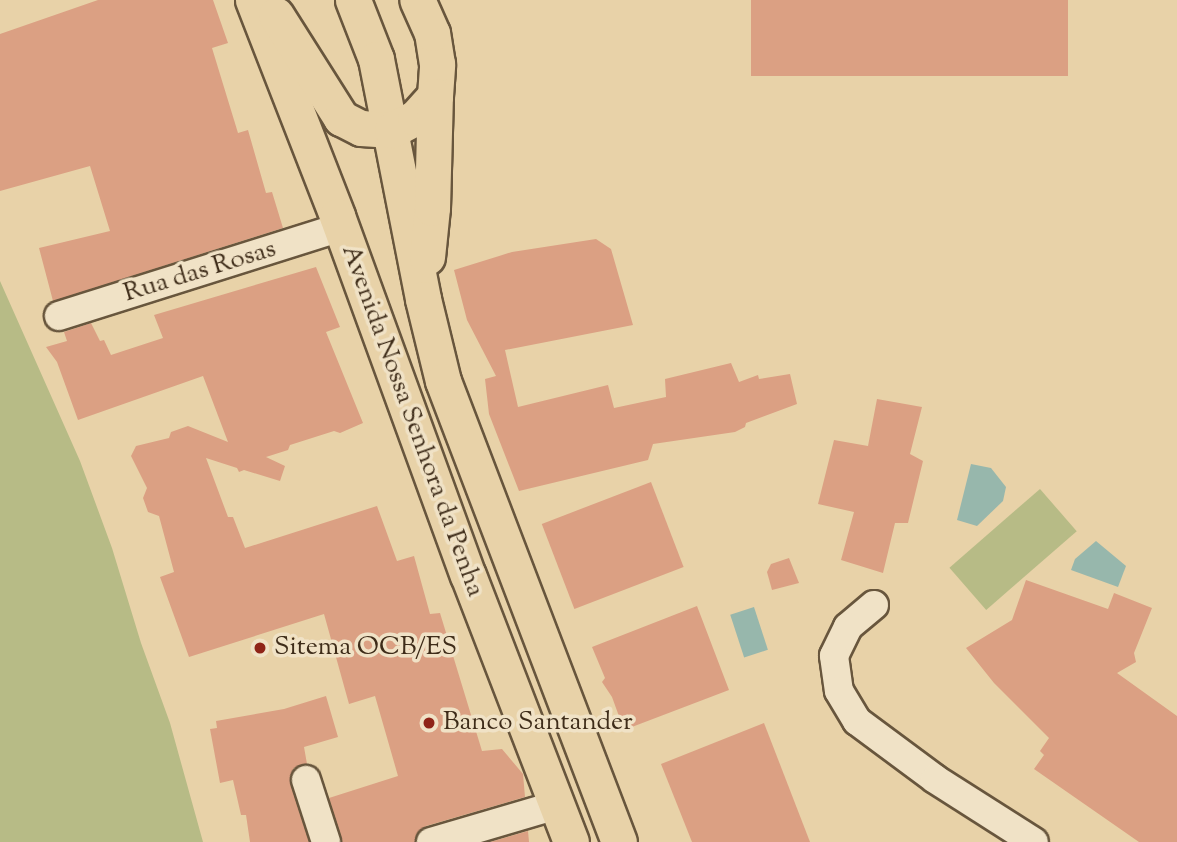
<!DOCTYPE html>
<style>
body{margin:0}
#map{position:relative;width:1177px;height:842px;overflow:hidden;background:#e8d2a8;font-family:"Sorts Mill Goudy",serif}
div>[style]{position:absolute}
.green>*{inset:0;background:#b7bb86;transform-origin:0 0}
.water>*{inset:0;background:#97b7ac;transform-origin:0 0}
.building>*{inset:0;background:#dba083;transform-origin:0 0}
.roads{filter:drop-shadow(2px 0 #68563d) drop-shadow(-2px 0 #68563d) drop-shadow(0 2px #68563d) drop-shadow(0 -2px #68563d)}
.minor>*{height:28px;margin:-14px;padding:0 14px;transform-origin:14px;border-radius:14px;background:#f0e2c6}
.major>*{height:35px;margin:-17.5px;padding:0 17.5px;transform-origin:17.5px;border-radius:17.5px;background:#e8d2a8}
.dots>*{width:19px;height:19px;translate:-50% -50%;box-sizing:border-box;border:4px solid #f0e2c6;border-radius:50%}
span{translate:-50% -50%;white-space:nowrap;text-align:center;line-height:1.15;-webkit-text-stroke:7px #f0e2c6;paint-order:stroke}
.street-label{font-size:26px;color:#3e2c19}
.poi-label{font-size:26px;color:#3e2c19}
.left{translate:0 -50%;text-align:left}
</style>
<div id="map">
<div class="green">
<div style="clip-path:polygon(0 281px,80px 461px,112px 548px,141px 643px,170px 723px,203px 842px,0 842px)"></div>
<div style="left:1040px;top:489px;width:56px;height:120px;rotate:49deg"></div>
</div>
<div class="water">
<div style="clip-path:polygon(971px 464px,991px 468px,1006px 487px,1003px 501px,977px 526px,957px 520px)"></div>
<div style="clip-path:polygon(1096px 541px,1126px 566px,1118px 587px,1071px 570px,1075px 559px)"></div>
<div style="left:754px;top:607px;width:45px;height:25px;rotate:72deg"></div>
</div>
<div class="building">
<div style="clip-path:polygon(98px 0,213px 0,228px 43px,212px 48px,238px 133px,248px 130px,266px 193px,272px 192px,283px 228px,53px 301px,39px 248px,110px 231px,90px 166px,0 191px,0 34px)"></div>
<div style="left:751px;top:0;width:317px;height:76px"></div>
<div style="clip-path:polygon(596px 239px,611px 249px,633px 325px,505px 350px,518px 407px,608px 385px,614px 408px,666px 397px,665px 379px,731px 363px,739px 382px,758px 375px,759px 379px,790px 374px,797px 404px,746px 423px,745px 427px,735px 432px,653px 444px,648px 460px,519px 491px,489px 414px,485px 379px,496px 376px,467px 320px,454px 270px,512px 252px)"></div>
<div style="clip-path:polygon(316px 267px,340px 327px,326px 332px,363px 423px,340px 433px,334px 431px,290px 445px,288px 450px,266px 457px,285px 466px,280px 481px,244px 470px,239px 472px,237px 468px,206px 458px,228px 517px,233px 517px,245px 548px,377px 506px,397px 561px,414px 556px,430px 614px,440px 613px,482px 751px,502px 749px,523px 774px,525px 797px,426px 826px,419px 831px,415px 842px,342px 842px,329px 798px,398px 776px,375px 696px,349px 704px,324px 614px,189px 657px,160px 577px,174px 572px,159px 516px,148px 512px,143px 498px,147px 488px,131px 456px,136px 446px,169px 438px,171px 432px,188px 426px,228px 442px,203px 376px,78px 420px,57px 362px,46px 347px,67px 341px,64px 332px,91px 323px,100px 341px,104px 340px,111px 355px,163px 338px,154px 315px)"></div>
<div style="clip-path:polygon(877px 399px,922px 407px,910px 454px,923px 461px,908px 523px,895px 523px,883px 573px,841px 560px,854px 512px,818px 504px,834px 440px,868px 446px)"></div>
<div style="left:651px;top:482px;width:91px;height:117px;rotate:69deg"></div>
<div style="clip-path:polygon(789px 558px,799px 583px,772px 590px,767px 572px,771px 564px)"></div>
<div style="clip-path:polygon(1026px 580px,1108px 609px,1114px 593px,1152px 608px,1134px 653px,1136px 662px,1117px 673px,1177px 716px,1177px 842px,1139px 842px,1034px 769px,1044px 755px,1040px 751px,1049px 738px,994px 683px,966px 648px,1012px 620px)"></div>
<div style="clip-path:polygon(697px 606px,729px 690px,624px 730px,612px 697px,602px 682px,605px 678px,592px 647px)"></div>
<div style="clip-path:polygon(326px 696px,338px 737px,304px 747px,307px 764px,294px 768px,290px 777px,309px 842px,250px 842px,246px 815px,241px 815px,233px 780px,220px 783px,210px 729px,217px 728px,216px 721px,284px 709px)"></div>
<div style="clip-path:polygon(764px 723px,810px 842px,692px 842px,661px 764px)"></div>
<div style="clip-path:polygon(528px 831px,529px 842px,490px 842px)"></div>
</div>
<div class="roads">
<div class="minor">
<div style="left:59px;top:316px;width:297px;rotate:-17.5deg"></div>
<div style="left:874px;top:605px;width:34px;rotate:140deg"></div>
<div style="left:848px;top:627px;width:32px;rotate:116deg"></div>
<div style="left:834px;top:656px;width:35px;rotate:82deg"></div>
<div style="left:839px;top:691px;width:35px;rotate:59deg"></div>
<div style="left:857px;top:721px;width:97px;rotate:36.6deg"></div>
<div style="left:935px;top:779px;width:117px;rotate:32.5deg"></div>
<div style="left:306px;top:780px;width:65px;rotate:72.1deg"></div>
<div style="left:431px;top:842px;width:131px;rotate:-16.4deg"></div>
</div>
<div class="major">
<div style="left:253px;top:0;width:232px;rotate:68.7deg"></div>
<div style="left:337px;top:216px;width:382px;rotate:70deg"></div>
<div style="left:468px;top:575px;width:286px;rotate:68.9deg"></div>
<div style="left:353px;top:0;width:63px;rotate:68.7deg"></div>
<div style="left:376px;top:59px;width:245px;rotate:78.9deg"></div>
<div style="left:423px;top:299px;width:84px;rotate:76.3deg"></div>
<div style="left:443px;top:381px;width:493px;rotate:69.1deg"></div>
<div style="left:276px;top:15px;width:122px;rotate:57.7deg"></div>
<div style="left:341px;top:118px;width:22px;rotate:27deg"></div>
<div style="left:361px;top:128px;width:31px;rotate:4deg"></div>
<div style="left:392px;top:130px;width:26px;rotate:-28deg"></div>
<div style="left:415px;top:118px;width:30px;rotate:-48deg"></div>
<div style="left:435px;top:96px;width:32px;rotate:-86deg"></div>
<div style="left:437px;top:64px;width:31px;rotate:-99deg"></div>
<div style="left:432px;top:33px;width:36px;rotate:-114deg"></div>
<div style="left:427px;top:257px;width:49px;rotate:-84.2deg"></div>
<div style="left:432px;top:208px;width:112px;rotate:-88.5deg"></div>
</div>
</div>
<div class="dots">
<div style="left:260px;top:648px;background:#8f2418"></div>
<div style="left:429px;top:723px;background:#8f2418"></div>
</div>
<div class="street-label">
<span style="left:200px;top:272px;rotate:-17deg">Rua das Rosas</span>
<span style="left:412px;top:421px;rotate:70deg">Avenida Nossa Senhora da Penha</span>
</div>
<div class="poi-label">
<span class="left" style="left:274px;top:648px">Sitema OCB/ES</span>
<span class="left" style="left:443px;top:723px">Banco Santander</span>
</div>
</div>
